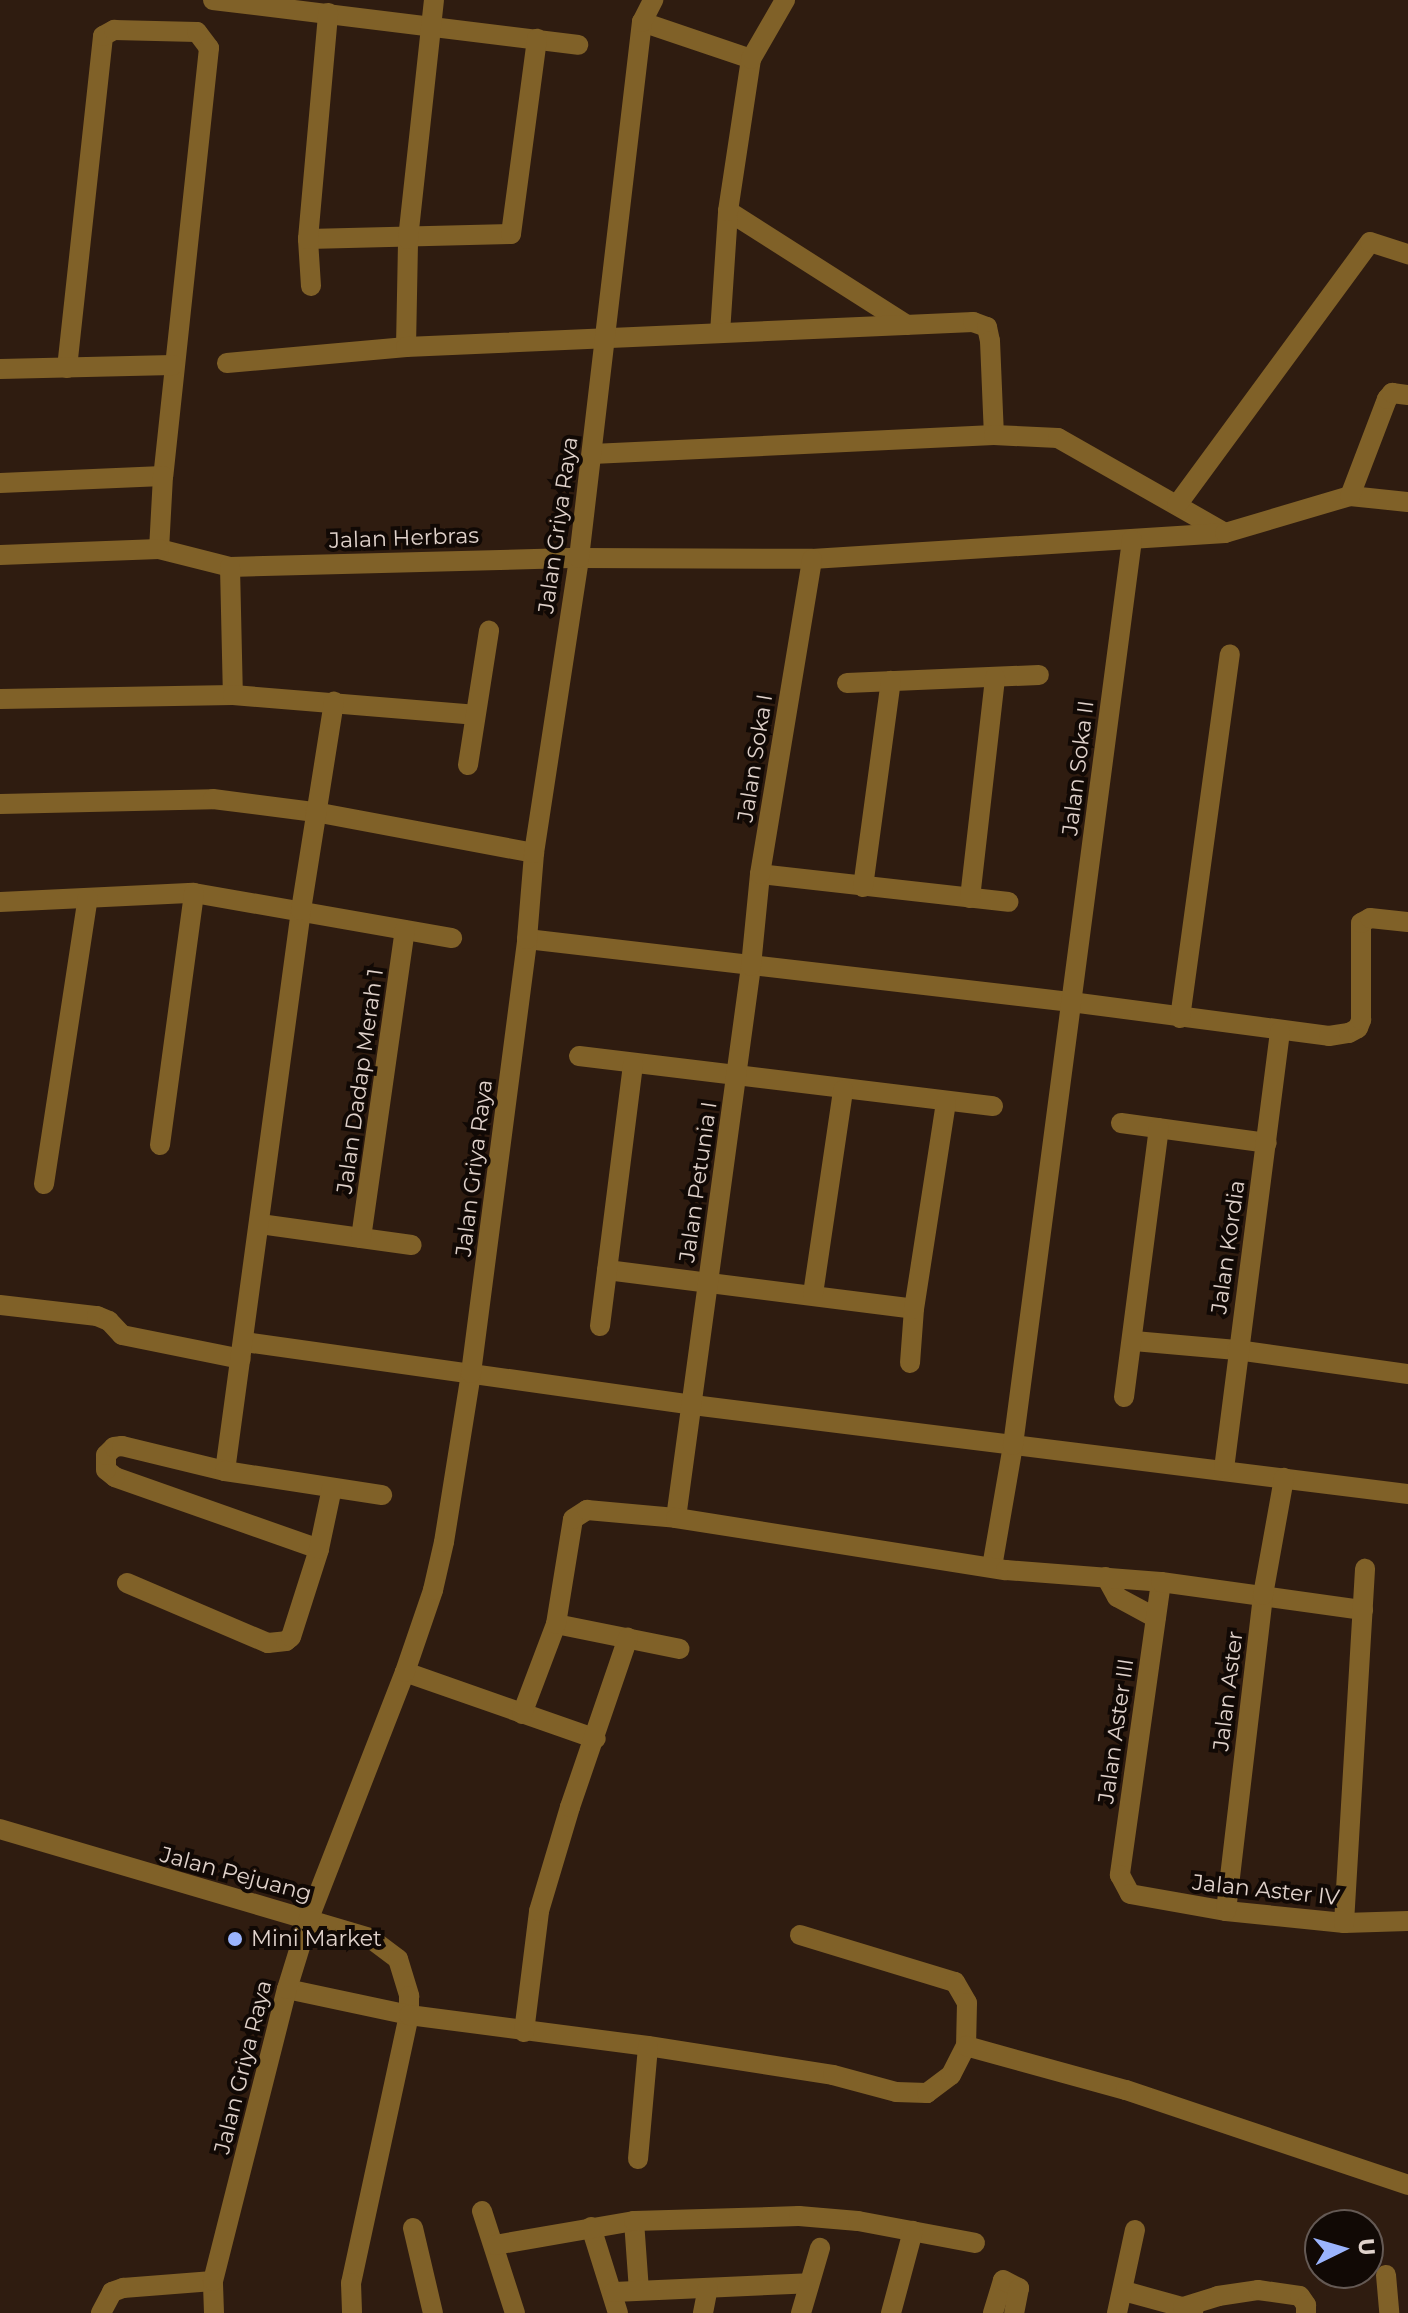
<!DOCTYPE html>
<style>
body{margin:0}
#map{position:relative;width:1408px;height:2313px;overflow:hidden;background:#2f1c10;font-family:Montserrat,sans-serif}
div>[style]{position:absolute}
.minor>*{height:20px;margin:-10px;padding:0 10px;transform-origin:10px;border-radius:10px;background:#806128}
.dots>*{width:22px;height:22px;translate:-50% -50%;box-sizing:border-box;border:4px solid #110905;border-radius:50%}
span{translate:-50% -50%;white-space:nowrap;text-align:center;line-height:1.15;-webkit-text-stroke:8px #110905;paint-order:stroke}
.street-label{font-size:22px;color:#e0d2cb}
.poi-label{font-size:22px;color:#e0d2cb}
.left{translate:0 -50%;text-align:left}
.north{position:absolute;left:1304px;top:2209px;width:80px;height:80px;box-sizing:border-box;background:#110905;border:2px solid #645954;border-radius:50%;rotate:85deg;font-size:22px;font-weight:700;line-height:32px;text-align:center;color:#e0d2cb}
.north::after{content:'';display:block;margin:auto;width:28px;height:36px;background:#9bb4fd;clip-path:polygon(50% 0,100% 100%,50% 72%,0 100%)}
</style>
<div id="map">
<div class="minor">
<div style="left:213px;top:0;width:368px;rotate:7deg"></div>
<div style="left:642px;top:22px;width:115px;rotate:18.7deg"></div>
<div style="left:728px;top:211px;width:212px;rotate:32.5deg"></div>
<div style="left:308px;top:239px;width:203px;rotate:-1.4deg"></div>
<div style="left:511px;top:234px;width:197px;rotate:-82.4deg"></div>
<div style="left:311px;top:286px;width:47px;rotate:-93.7deg"></div>
<div style="left:308px;top:239px;width:227px;rotate:-84.9deg"></div>
<div style="left:720px;top:333px;width:122px;rotate:-86.2deg"></div>
<div style="left:728px;top:211px;width:154px;rotate:-81.4deg"></div>
<div style="left:751px;top:59px;width:68px;rotate:-60deg"></div>
<div style="left:406px;top:347px;width:108px;rotate:-88.9deg"></div>
<div style="left:408px;top:239px;width:240px;rotate:-83.8deg"></div>
<div style="left:227px;top:363px;width:180px;rotate:-5.1deg"></div>
<div style="left:406px;top:347px;width:568px;rotate:-2.52deg"></div>
<div style="left:973px;top:322px;width:15px;rotate:20deg"></div>
<div style="left:987px;top:327px;width:14px;rotate:78deg"></div>
<div style="left:990px;top:341px;width:94px;rotate:87.6deg"></div>
<div style="left:67px;top:368px;width:334px;rotate:-83.8deg"></div>
<div style="left:103px;top:36px;width:13px;rotate:-29deg"></div>
<div style="left:114px;top:30px;width:83px;rotate:1.4deg"></div>
<div style="left:197px;top:32px;width:20px;rotate:53deg"></div>
<div style="left:209px;top:48px;width:430px;rotate:96.1deg"></div>
<div style="left:0;top:369px;width:173px;rotate:-1.3deg"></div>
<div style="left:592px;top:454px;width:402px;rotate:-2.7deg"></div>
<div style="left:994px;top:435px;width:64px;rotate:2.7deg"></div>
<div style="left:1058px;top:438px;width:192px;rotate:29.6deg"></div>
<div style="left:0;top:483px;width:163px;rotate:-2.5deg"></div>
<div style="left:163px;top:476px;width:73px;rotate:93.1deg"></div>
<div style="left:159px;top:549px;width:73px;rotate:14.2deg"></div>
<div style="left:230px;top:567px;width:349px;rotate:-1.5deg"></div>
<div style="left:579px;top:558px;width:233px;rotate:0.2deg"></div>
<div style="left:812px;top:559px;width:414px;rotate:-3.6deg"></div>
<div style="left:1225px;top:533px;width:130px;rotate:-16.5deg"></div>
<div style="left:1350px;top:496px;width:58px;rotate:5.9deg"></div>
<div style="left:1350px;top:496px;width:104px;rotate:-69.1deg"></div>
<div style="left:1387px;top:399px;width:8px;rotate:-50deg"></div>
<div style="left:1392px;top:393px;width:16px;rotate:7deg"></div>
<div style="left:1177px;top:505px;width:326px;rotate:-53.7deg"></div>
<div style="left:1370px;top:242px;width:40px;rotate:18deg"></div>
<div style="left:0;top:555px;width:159px;rotate:-2.2deg"></div>
<div style="left:230px;top:567px;width:128px;rotate:88.7deg"></div>
<div style="left:847px;top:683px;width:192px;rotate:-2.4deg"></div>
<div style="left:0;top:699px;width:233px;rotate:-1deg"></div>
<div style="left:233px;top:695px;width:242px;rotate:4.7deg"></div>
<div style="left:468px;top:765px;width:136px;rotate:-81.1deg"></div>
<div style="left:0;top:804px;width:213px;rotate:-1.3deg"></div>
<div style="left:213px;top:799px;width:103px;rotate:7.3deg"></div>
<div style="left:315px;top:812px;width:223px;rotate:10.6deg"></div>
<div style="left:760px;top:874px;width:250px;rotate:6.4deg"></div>
<div style="left:863px;top:887px;width:208px;rotate:-82.3deg"></div>
<div style="left:970px;top:898px;width:222px;rotate:-83.5deg"></div>
<div style="left:0;top:902px;width:194px;rotate:-2.7deg"></div>
<div style="left:194px;top:893px;width:262px;rotate:9.9deg"></div>
<div style="left:527px;top:939px;width:548px;rotate:6.61deg"></div>
<div style="left:1071px;top:1002px;width:260px;rotate:7.5deg"></div>
<div style="left:1329px;top:1036px;width:20px;rotate:-9deg"></div>
<div style="left:1349px;top:1033px;width:10px;rotate:-29deg"></div>
<div style="left:1358px;top:1028px;width:9px;rotate:-69deg"></div>
<div style="left:1361px;top:1020px;width:97px;rotate:-90deg"></div>
<div style="left:1361px;top:923px;width:10px;rotate:-29deg"></div>
<div style="left:1370px;top:918px;width:38px;rotate:6deg"></div>
<div style="left:1180px;top:1018px;width:367px;rotate:-82.2deg"></div>
<div style="left:579px;top:1056px;width:417px;rotate:6.9deg"></div>
<div style="left:1121px;top:1123px;width:147px;rotate:7.8deg"></div>
<div style="left:160px;top:1145px;width:254px;rotate:-82.3deg"></div>
<div style="left:44px;top:1184px;width:289px;rotate:-81.3deg"></div>
<div style="left:260px;top:1224px;width:153px;rotate:7.9deg"></div>
<div style="left:361px;top:1238px;width:311px;rotate:-81.9deg"></div>
<div style="left:607px;top:1270px;width:309px;rotate:7.2deg"></div>
<div style="left:813px;top:1294px;width:206px;rotate:-81.6deg"></div>
<div style="left:0;top:1305px;width:98px;rotate:6.5deg"></div>
<div style="left:97px;top:1316px;width:13px;rotate:23deg"></div>
<div style="left:109px;top:1321px;width:19px;rotate:47deg"></div>
<div style="left:122px;top:1335px;width:121px;rotate:11.4deg"></div>
<div style="left:600px;top:1326px;width:264px;rotate:-82.8deg"></div>
<div style="left:1134px;top:1341px;width:103px;rotate:5deg"></div>
<div style="left:1237px;top:1350px;width:173px;rotate:8deg"></div>
<div style="left:245px;top:1342px;width:452px;rotate:8deg"></div>
<div style="left:693px;top:1405px;width:721px;rotate:7.1deg"></div>
<div style="left:910px;top:1363px;width:54px;rotate:-85.8deg"></div>
<div style="left:914px;top:1309px;width:209px;rotate:-81.2deg"></div>
<div style="left:1124px;top:1397px;width:271px;rotate:-82.6deg"></div>
<div style="left:1224px;top:1469px;width:441px;rotate:-82.7deg"></div>
<div style="left:225px;top:1471px;width:566px;rotate:-82.28deg"></div>
<div style="left:301px;top:910px;width:211px;rotate:-81deg"></div>
<div style="left:676px;top:1518px;width:557px;rotate:-82.26deg"></div>
<div style="left:751px;top:966px;width:92px;rotate:-84.4deg"></div>
<div style="left:760px;top:874px;width:319px;rotate:-80.6deg"></div>
<div style="left:319px;top:1549px;width:216px;rotate:-160.6deg"></div>
<div style="left:115px;top:1477px;width:11px;rotate:-142deg"></div>
<div style="left:106px;top:1470px;width:15px;rotate:-90deg"></div>
<div style="left:106px;top:1455px;width:11px;rotate:-45deg"></div>
<div style="left:114px;top:1447px;width:8px;rotate:-7deg"></div>
<div style="left:122px;top:1446px;width:106px;rotate:13.6deg"></div>
<div style="left:225px;top:1471px;width:159px;rotate:8.7deg"></div>
<div style="left:992px;top:1567px;width:124px;rotate:-80.2deg"></div>
<div style="left:1013px;top:1445px;width:913px;rotate:-82.51deg"></div>
<div style="left:1106px;top:1577px;width:23px;rotate:61deg"></div>
<div style="left:1117px;top:1597px;width:44px;rotate:28.3deg"></div>
<div style="left:1161px;top:1582px;width:296px;rotate:98deg"></div>
<div style="left:1120px;top:1875px;width:21px;rotate:62deg"></div>
<div style="left:1130px;top:1894px;width:97px;rotate:10deg"></div>
<div style="left:1226px;top:1911px;width:119px;rotate:5.8deg"></div>
<div style="left:1344px;top:1923px;width:64px;rotate:-1.8deg"></div>
<div style="left:127px;top:1583px;width:153px;rotate:23.1deg"></div>
<div style="left:268px;top:1643px;width:18px;rotate:-6deg"></div>
<div style="left:286px;top:1641px;width:6px;rotate:-39deg"></div>
<div style="left:291px;top:1637px;width:92px;rotate:-72.3deg"></div>
<div style="left:319px;top:1549px;width:62px;rotate:-78deg"></div>
<div style="left:556px;top:1624px;width:126px;rotate:11.4deg"></div>
<div style="left:405px;top:1672px;width:202px;rotate:19.3deg"></div>
<div style="left:522px;top:1714px;width:96px;rotate:-69.3deg"></div>
<div style="left:556px;top:1624px;width:106px;rotate:-80.8deg"></div>
<div style="left:573px;top:1519px;width:17px;rotate:-33deg"></div>
<div style="left:587px;top:1510px;width:89px;rotate:5.1deg"></div>
<div style="left:676px;top:1518px;width:334px;rotate:9deg"></div>
<div style="left:1006px;top:1570px;width:155px;rotate:4.4deg"></div>
<div style="left:1161px;top:1582px;width:204px;rotate:7.9deg"></div>
<div style="left:0;top:1829px;width:386px;rotate:16.4deg"></div>
<div style="left:370px;top:1938px;width:35px;rotate:37deg"></div>
<div style="left:398px;top:1959px;width:39px;rotate:73deg"></div>
<div style="left:409px;top:1996px;width:19px;rotate:90deg"></div>
<div style="left:409px;top:2015px;width:274px;rotate:102.2deg"></div>
<div style="left:351px;top:2283px;width:30px;rotate:88deg"></div>
<div style="left:1226px;top:1911px;width:318px;rotate:-83.3deg"></div>
<div style="left:1263px;top:1595px;width:119px;rotate:-79.8deg"></div>
<div style="left:1344px;top:1923px;width:355px;rotate:-86.6deg"></div>
<div style="left:800px;top:1935px;width:162px;rotate:16.9deg"></div>
<div style="left:955px;top:1982px;width:24px;rotate:60deg"></div>
<div style="left:967px;top:2003px;width:43px;rotate:91.3deg"></div>
<div style="left:287px;top:1989px;width:125px;rotate:12deg"></div>
<div style="left:409px;top:2015px;width:241px;rotate:7.4deg"></div>
<div style="left:648px;top:2046px;width:187px;rotate:8.9deg"></div>
<div style="left:833px;top:2075px;width:65px;rotate:15.1deg"></div>
<div style="left:896px;top:2092px;width:31px;rotate:2deg"></div>
<div style="left:927px;top:2093px;width:30px;rotate:-37deg"></div>
<div style="left:951px;top:2075px;width:33px;rotate:-63deg"></div>
<div style="left:966px;top:2046px;width:166px;rotate:15.4deg"></div>
<div style="left:1126px;top:2090px;width:298px;rotate:18.6deg"></div>
<div style="left:524px;top:2032px;width:122px;rotate:-82.9deg"></div>
<div style="left:539px;top:1911px;width:109px;rotate:-73.4deg"></div>
<div style="left:570px;top:1807px;width:179px;rotate:-71.1deg"></div>
<div style="left:638px;top:2159px;width:113px;rotate:-84.9deg"></div>
<div style="left:482px;top:2211px;width:107px;rotate:72.1deg"></div>
<div style="left:634px;top:2221px;width:69px;rotate:85.9deg"></div>
<div style="left:591px;top:2227px;width:90px;rotate:72.6deg"></div>
<div style="left:413px;top:2228px;width:87px;rotate:76.8deg"></div>
<div style="left:495px;top:2245px;width:141px;rotate:-9.8deg"></div>
<div style="left:634px;top:2221px;width:165px;rotate:-1.7deg"></div>
<div style="left:799px;top:2216px;width:59px;rotate:4.8deg"></div>
<div style="left:858px;top:2221px;width:119px;rotate:10.6deg"></div>
<div style="left:1386px;top:2275px;width:38px;rotate:85deg"></div>
<div style="left:1124px;top:2291px;width:72px;rotate:15.4deg"></div>
<div style="left:614px;top:2292px;width:195px;rotate:-2.6deg"></div>
<div style="left:1183px;top:2307px;width:37px;rotate:-17deg"></div>
<div style="left:1218px;top:2296px;width:40px;rotate:-8.5deg"></div>
<div style="left:1258px;top:2290px;width:42px;rotate:8.1deg"></div>
<div style="left:1300px;top:2296px;width:11px;rotate:56deg"></div>
<div style="left:1306px;top:2305px;width:8px;rotate:90deg"></div>
<div style="left:101px;top:2313px;width:24px;rotate:-62deg"></div>
<div style="left:112px;top:2292px;width:12px;rotate:-20deg"></div>
<div style="left:123px;top:2288px;width:90px;rotate:-4.4deg"></div>
<div style="left:214px;top:2313px;width:32px;rotate:-92deg"></div>
<div style="left:213px;top:2281px;width:301px;rotate:-75.8deg"></div>
<div style="left:287px;top:1989px;width:74px;rotate:-72.8deg"></div>
<div style="left:309px;top:1918px;width:264px;rotate:-68.7deg"></div>
<div style="left:405px;top:1672px;width:87px;rotate:-71.1deg"></div>
<div style="left:433px;top:1590px;width:49px;rotate:-77.1deg"></div>
<div style="left:444px;top:1542px;width:171px;rotate:-80.9deg"></div>
<div style="left:471px;top:1373px;width:438px;rotate:-82.6deg"></div>
<div style="left:527px;top:939px;width:86px;rotate:-85.3deg"></div>
<div style="left:534px;top:853px;width:298px;rotate:-81.3deg"></div>
<div style="left:579px;top:558px;width:540px;rotate:-83.3deg"></div>
<div style="left:642px;top:22px;width:25px;rotate:-63deg"></div>
<div style="left:703px;top:2313px;width:25px;rotate:-79deg"></div>
<div style="left:801px;top:2313px;width:68px;rotate:-73.7deg"></div>
<div style="left:891px;top:2313px;width:85px;rotate:-75deg"></div>
<div style="left:993px;top:2313px;width:34px;rotate:-73deg"></div>
<div style="left:1003px;top:2280px;width:18px;rotate:27deg"></div>
<div style="left:1019px;top:2288px;width:25px;rotate:101deg"></div>
<div style="left:1117px;top:2313px;width:85px;rotate:-77.8deg"></div>
</div>
<div class="dots">
<div style="left:235px;top:1939px;background:#9bb4fd"></div>
</div>
<div class="street-label">
<span style="left:558px;top:525px;rotate:-82deg">Jalan Griya Raya</span>
<span style="left:404px;top:538px;rotate:-2deg">Jalan Herbras</span>
<span style="left:755px;top:758px;rotate:-81deg">Jalan Soka I</span>
<span style="left:1078px;top:768px;rotate:-83deg">Jalan Soka II</span>
<span style="left:360px;top:1081px;rotate:-82deg">Jalan Dadap Merah 1</span>
<span style="left:474px;top:1168px;rotate:-83deg">Jalan Griya Raya</span>
<span style="left:698px;top:1182px;rotate:-82deg">Jalan Petunia I</span>
<span style="left:1228px;top:1247px;rotate:-82deg">Jalan Kordia</span>
<span style="left:1228px;top:1691px;rotate:-83deg">Jalan Aster</span>
<span style="left:1116px;top:1731px;rotate:-82deg">Jalan Aster III</span>
<span style="left:236px;top:1874px;rotate:15deg">Jalan Pejuang</span>
<span style="left:1266px;top:1890px;rotate:6deg">Jalan Aster IV</span>
<span style="left:243px;top:2067px;rotate:-76deg">Jalan Griya Raya</span>
</div>
<div class="poi-label">
<span class="left" style="left:251px;top:1939px">Mini Market</span>
</div>
<div class="north">U</div>
</div>
